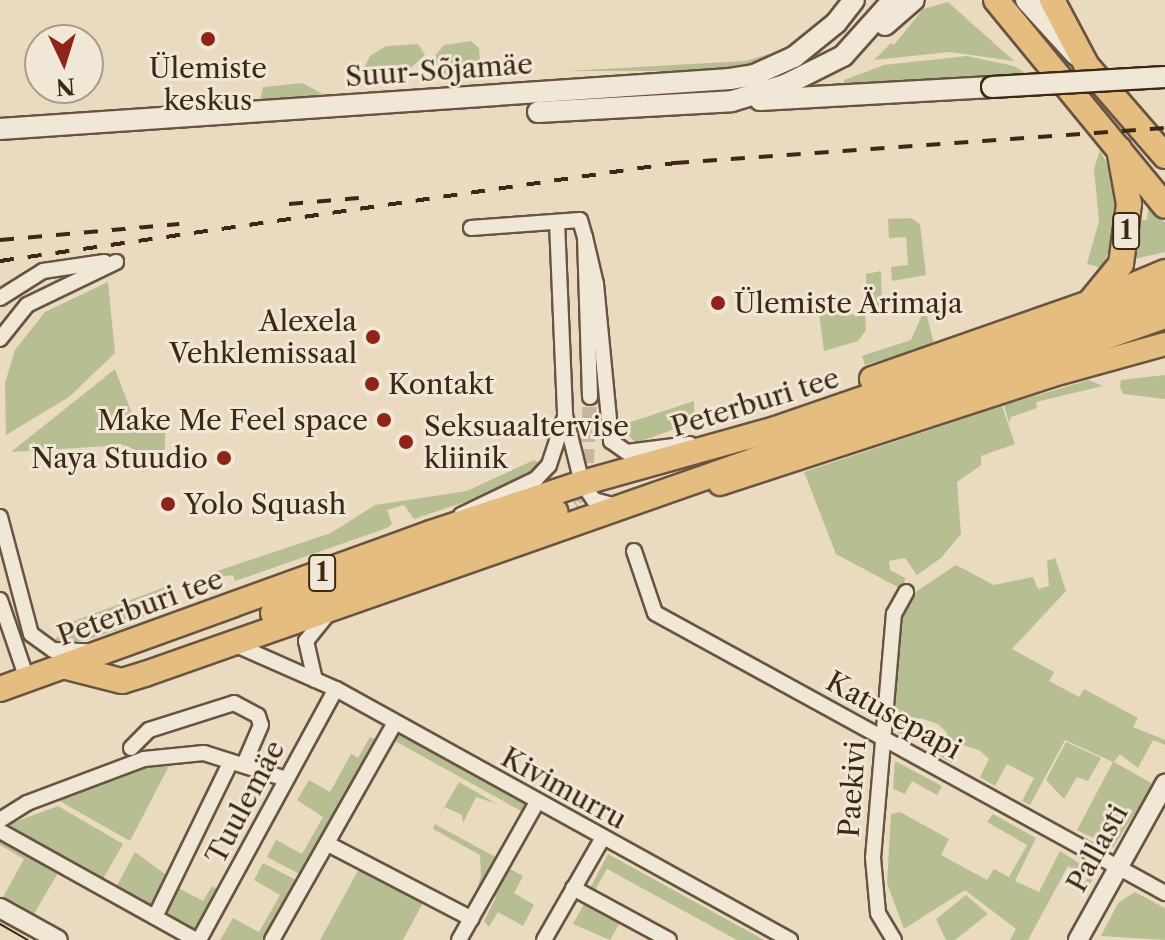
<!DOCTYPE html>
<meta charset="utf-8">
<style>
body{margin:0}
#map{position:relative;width:1165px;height:940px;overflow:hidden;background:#eadac0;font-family:"Libre Caslon Text",serif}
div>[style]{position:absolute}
.green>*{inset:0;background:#b7bf92;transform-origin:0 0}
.minor-tunnel>*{height:14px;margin-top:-7px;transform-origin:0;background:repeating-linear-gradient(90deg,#c7b69e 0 14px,transparent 0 21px)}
.roads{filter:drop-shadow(2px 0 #685440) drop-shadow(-2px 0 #685440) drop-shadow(0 2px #685440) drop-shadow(0 -2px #685440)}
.minor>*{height:14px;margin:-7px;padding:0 7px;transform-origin:7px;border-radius:7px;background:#f1e7d6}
.tertiary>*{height:18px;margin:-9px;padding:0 9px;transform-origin:9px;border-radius:9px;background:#f1e7d6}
.secondary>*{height:20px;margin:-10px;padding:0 10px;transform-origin:10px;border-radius:10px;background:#f1e7d6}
.primary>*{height:22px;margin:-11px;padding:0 11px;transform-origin:11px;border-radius:11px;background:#e5bd80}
.trunk>*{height:24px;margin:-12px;padding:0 12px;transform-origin:12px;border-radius:12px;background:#e5bd80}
.tram>*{height:2px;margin:-1px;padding:0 1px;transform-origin:1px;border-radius:1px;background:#3d2815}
.rail>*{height:4px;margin-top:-2px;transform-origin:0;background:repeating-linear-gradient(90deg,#3d2815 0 14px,transparent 0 28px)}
.bridges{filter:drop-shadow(2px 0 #3d2815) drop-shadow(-2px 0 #3d2815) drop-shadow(0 2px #3d2815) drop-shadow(0 -2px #3d2815)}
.secondary-bridge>*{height:20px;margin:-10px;padding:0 10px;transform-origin:10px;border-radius:10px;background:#f1e7d6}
.dots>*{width:22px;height:22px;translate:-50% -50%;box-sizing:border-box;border:4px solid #f1e7d6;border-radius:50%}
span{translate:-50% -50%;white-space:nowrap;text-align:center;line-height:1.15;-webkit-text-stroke:6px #f1e7d6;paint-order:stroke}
.shield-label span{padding:2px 6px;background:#f1e7d6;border:2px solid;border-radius:6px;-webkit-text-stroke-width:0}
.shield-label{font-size:26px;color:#3d2815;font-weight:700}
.poi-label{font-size:28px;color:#3d2815}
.left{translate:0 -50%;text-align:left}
.right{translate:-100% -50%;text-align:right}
.street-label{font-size:28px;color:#3d2815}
.north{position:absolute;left:24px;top:24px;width:80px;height:80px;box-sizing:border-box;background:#f1e7d6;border:2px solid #a99b89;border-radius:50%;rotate:176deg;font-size:22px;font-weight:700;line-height:32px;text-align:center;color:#3d2815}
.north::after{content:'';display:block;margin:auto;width:28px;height:36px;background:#8f2418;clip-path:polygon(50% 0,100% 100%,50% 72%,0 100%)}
</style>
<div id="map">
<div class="green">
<div style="clip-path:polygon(948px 2px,1014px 61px,950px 52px,874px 60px,891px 43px,894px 45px,923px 9px)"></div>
<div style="clip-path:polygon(471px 41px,479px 48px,480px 60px,473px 77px,429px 73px,428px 64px,444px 45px)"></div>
<div style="clip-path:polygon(418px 44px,425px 55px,403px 75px,362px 73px,370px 56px,386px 46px)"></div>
<div style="clip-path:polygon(776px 52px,779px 56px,754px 66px,727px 71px,566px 71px,745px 61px)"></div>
<div style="clip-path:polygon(967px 56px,1014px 66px,1027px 74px,844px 84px,844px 80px,884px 65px)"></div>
<div style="clip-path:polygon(302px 83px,323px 94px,259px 104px,263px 87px)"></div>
<div style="clip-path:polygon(1100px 150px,1118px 186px,1116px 236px,1101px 268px,1087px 264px,1099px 221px,1094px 169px)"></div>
<div style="clip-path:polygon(1149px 199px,1165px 223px,1165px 252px,1126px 261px,1137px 206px,1141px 220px,1147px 220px)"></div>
<div style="clip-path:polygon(911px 218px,920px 224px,926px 275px,892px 281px,891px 267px,908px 265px,906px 237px,889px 238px,888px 219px)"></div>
<div style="clip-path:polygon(881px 271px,882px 310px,867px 315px,866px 274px)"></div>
<div style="clip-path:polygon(108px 282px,115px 353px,69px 397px,6px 435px,5px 383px,15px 350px,45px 312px)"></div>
<div style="clip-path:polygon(837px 303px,838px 315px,865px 314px,866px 330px,858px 341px,824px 351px,818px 305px)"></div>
<div style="clip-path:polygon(925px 308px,934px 344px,865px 365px,862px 356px,911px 340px)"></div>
<div style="clip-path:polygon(115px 369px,132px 414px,166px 416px,164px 464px,142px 472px,135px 450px,124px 445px,11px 452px)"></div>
<div style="clip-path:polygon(1165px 375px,1165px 399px,1123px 394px,1120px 387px,1121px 380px)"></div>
<div style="clip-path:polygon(1089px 380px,1103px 386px,1036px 402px,1037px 408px,1011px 417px,1009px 423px,1004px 405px)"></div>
<div style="clip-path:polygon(694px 401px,694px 422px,636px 443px,619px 426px)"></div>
<div style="clip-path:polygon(1002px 406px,1015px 444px,981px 456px,981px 465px,957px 482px,961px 534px,941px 558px,917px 575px,905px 558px,889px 561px,890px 570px,905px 578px,903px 590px,836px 554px,804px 472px)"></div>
<div style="clip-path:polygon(534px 460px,541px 464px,513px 486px,414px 519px,404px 505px,387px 510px,392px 524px,387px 528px,235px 581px,233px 575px,212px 578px,214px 572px,331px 533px,375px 505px,467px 491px)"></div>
<div style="clip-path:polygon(1055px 558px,1066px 591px,1012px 649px,1054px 672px,1049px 681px,1079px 697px,1084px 689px,1138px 718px,1133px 727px,1165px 740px,1165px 745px,1153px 740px,1138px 768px,1120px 754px,1114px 762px,1153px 784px,1113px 848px,1077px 830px,1113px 762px,1065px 740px,1030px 805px,1022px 801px,1034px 778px,1007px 764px,995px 786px,980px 777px,989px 759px,979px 750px,962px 745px,952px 763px,936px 754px,947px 733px,938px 724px,920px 718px,908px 739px,889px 727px,896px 637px,911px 595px,956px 565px,994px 585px,1033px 577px,1038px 589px,1049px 586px,1047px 561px)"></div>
<div style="clip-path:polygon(168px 586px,172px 595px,152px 603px,148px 614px,128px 626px,84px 641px,54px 642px,66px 624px)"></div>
<div style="left:397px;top:733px;width:152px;height:8px;rotate:29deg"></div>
<div style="clip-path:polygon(370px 737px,382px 742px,305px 877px,267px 857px,276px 840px,302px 854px,323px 817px,297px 800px,309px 780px,330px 792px,351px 754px,358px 758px)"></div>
<div style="clip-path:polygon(1066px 742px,1101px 758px,1088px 781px,1077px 777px,1064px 799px,1046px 780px)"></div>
<div style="clip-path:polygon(172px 760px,130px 841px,56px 799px,136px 767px)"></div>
<div style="clip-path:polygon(895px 761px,942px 786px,937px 795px,912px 781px,905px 794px,893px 789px)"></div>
<div style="clip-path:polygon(459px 782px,497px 804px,476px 797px,463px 823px,462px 815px,445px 807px,435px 824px,499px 859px,470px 912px,481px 876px,480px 855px,433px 829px,434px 826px,441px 813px)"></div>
<div style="clip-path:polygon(58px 806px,123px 844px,100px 884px,7px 831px,12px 823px)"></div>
<div style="clip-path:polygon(900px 812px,949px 839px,941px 855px,987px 880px,994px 869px,1009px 877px,1027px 845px,987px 822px,993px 814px,1036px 838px,1015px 881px,1039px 892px,1060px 851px,1090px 870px,1093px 878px,1088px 889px,1082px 886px,1088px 877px,1068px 866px,1028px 940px,1010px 940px,1016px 929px,965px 890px,904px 929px,887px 883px,891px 814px)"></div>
<div style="clip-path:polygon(0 834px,59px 871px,34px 914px,3px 897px,24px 859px,0 845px)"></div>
<div style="clip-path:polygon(135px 852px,169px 877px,152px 911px,115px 889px)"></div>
<div style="clip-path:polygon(608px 854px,764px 940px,737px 940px,607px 869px,595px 890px,609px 899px,607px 903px,588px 892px)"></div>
<div style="clip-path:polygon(263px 863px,302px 883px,269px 940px,220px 940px,233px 918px,259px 932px,280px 895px,254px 880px)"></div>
<div style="clip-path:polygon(360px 867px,425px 899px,403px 940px,320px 940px)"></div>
<div style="clip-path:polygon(508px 868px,523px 876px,514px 893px,534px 905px,523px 926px,498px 912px,489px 927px,484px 921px,496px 897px,492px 894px)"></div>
<div style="clip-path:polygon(212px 886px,219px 890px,196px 932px,162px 915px,177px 887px,203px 901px)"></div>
<div style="clip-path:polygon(1135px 892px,1165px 908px,1165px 940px,1101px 936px,1118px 903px)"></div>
<div style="clip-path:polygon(966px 895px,988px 914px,955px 940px,946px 940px,936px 919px)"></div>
<div style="clip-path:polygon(585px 902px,621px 921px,610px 940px,573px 924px)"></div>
</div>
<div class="minor-tunnel">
<div style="left:555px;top:512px;width:23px;rotate:-31deg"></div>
<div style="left:575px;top:500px;width:19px;rotate:-55deg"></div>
<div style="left:586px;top:484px;width:87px;rotate:-87.4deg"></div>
</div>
<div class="roads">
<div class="minor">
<div style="left:557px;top:222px;width:193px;rotate:87.6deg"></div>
<div style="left:565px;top:415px;width:70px;rotate:76deg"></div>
<div style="left:582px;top:483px;width:21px;rotate:55deg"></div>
<div style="left:594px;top:500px;width:23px;rotate:15deg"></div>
<div style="left:471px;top:228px;width:109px;rotate:-4.2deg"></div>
<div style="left:580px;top:220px;width:18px;rotate:74deg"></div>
<div style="left:585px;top:237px;width:160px;rotate:88.2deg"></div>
<div style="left:585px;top:237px;width:48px;rotate:76.8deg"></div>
<div style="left:596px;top:284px;width:158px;rotate:84.5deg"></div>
<div style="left:611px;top:441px;width:19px;rotate:35deg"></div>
<div style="left:627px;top:452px;width:63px;rotate:-7.4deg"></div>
<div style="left:0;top:298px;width:51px;rotate:-32.1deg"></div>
<div style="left:43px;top:271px;width:62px;rotate:-8.4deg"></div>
<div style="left:0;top:339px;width:43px;rotate:-51.5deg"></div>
<div style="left:27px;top:305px;width:99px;rotate:-25.8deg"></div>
<div style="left:461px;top:515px;width:83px;rotate:-25.6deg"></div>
<div style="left:536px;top:479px;width:19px;rotate:-47deg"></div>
<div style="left:549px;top:465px;width:48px;rotate:-71.9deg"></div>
<div style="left:0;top:517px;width:121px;rotate:75.2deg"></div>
<div style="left:31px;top:634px;width:27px;rotate:36deg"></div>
<div style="left:53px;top:650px;width:34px;rotate:2deg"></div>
<div style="left:634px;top:551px;width:65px;rotate:71.3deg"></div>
<div style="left:655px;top:613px;width:582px;rotate:28.77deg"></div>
<div style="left:0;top:600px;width:83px;rotate:71.1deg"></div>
<div style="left:234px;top:644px;width:111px;rotate:23.8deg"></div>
<div style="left:336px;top:689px;width:519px;rotate:28.94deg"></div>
<div style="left:315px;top:680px;width:40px;rotate:-103deg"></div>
<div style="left:306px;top:641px;width:35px;rotate:-51deg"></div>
<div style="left:131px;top:748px;width:25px;rotate:-45deg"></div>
<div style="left:149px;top:730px;width:89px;rotate:-17.6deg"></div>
<div style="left:234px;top:703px;width:27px;rotate:28deg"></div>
<div style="left:258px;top:716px;width:9px;rotate:72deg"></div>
<div style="left:261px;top:725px;width:40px;rotate:113.4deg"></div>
<div style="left:0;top:820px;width:32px;rotate:-32deg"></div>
<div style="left:27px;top:803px;width:125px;rotate:-20.6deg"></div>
<div style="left:144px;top:759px;width:60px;rotate:-5.7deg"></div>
<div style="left:204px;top:753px;width:86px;rotate:17.6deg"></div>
<div style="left:0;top:831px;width:224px;rotate:29.1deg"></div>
<div style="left:328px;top:844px;width:162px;rotate:27.5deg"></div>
<div style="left:573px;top:888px;width:109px;rotate:28.4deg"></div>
<div style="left:155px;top:917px;width:169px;rotate:-64deg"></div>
<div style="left:199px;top:940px;width:286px;rotate:-61.4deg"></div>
<div style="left:272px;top:940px;width:249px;rotate:-60.5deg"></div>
<div style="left:459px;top:940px;width:159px;rotate:-60.5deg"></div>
<div style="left:544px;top:940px;width:116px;rotate:-60.1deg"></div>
<div style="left:894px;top:940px;width:31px;rotate:-121deg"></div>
<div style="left:878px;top:913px;width:55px;rotate:-95.2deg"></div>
<div style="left:873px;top:858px;width:245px;rotate:-85.1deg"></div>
<div style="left:894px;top:614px;width:25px;rotate:-61deg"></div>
</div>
<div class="tertiary">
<div style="left:0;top:908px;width:66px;rotate:28.9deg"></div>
<div style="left:1078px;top:940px;width:179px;rotate:-60.9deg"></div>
</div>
<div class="secondary">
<div style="left:1026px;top:0;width:74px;rotate:47.7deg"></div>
<div style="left:885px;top:25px;width:38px;rotate:-41deg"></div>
<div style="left:760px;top:100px;width:232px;rotate:-3.2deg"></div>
<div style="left:538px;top:112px;width:194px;rotate:-3.2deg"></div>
<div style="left:732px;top:101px;width:55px;rotate:-16.8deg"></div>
<div style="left:785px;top:85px;width:65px;rotate:-26.6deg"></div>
<div style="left:843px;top:56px;width:75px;rotate:-48.2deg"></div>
<div style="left:0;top:129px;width:732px;rotate:-3.92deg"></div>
<div style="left:730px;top:79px;width:24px;rotate:-9deg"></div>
<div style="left:754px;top:75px;width:44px;rotate:-24.2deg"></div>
<div style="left:794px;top:57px;width:54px;rotate:-39deg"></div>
<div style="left:836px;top:23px;width:29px;rotate:-52deg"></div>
</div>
<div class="primary">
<div style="left:1089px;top:303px;width:82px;rotate:-22.8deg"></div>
<div style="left:720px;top:484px;width:347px;rotate:-18.1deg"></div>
<div style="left:1050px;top:376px;width:119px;rotate:-15.5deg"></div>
</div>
<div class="trunk">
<div style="left:996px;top:0;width:266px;rotate:50.6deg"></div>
<div style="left:1052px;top:0;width:75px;rotate:62.1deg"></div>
<div style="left:1087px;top:66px;width:119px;rotate:49.1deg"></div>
<div style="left:872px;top:379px;width:230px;rotate:-19.3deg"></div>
<div style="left:1089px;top:303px;width:50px;rotate:-50.6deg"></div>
<div style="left:1121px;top:264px;width:61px;rotate:-82.4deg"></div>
<div style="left:1129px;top:204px;width:56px;rotate:-100.3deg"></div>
<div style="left:273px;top:613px;width:300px;rotate:-19.7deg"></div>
<div style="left:63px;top:666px;width:61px;rotate:14.3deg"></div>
<div style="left:122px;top:681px;width:24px;rotate:-17deg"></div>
<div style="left:145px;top:674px;width:1081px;rotate:-19.34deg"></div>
<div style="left:0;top:689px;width:458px;rotate:-19.9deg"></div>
<div style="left:431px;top:533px;width:159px;rotate:-18.3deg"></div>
<div style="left:582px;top:483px;width:200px;rotate:-15.6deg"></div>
<div style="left:775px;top:429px;width:412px;rotate:-19deg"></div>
</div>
</div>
<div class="tram">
<div style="left:0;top:924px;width:32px;rotate:30deg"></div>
</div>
<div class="rail">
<div style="left:289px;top:204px;width:70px;rotate:-4.9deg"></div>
<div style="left:0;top:240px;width:180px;rotate:-5.1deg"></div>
<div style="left:0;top:261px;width:682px;rotate:-8.26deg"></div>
<div style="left:675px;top:163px;width:491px;rotate:-4.1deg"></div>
</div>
<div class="bridges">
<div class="secondary-bridge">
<div style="left:992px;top:87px;width:173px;rotate:-3.3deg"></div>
</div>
</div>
<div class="dots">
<div style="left:208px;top:39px;background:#8f2418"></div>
<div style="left:718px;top:303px;background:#8f2418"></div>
<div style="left:373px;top:337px;background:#8f2418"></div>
<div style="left:372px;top:384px;background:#8f2418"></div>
<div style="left:384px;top:420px;background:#8f2418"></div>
<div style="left:406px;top:442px;background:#8f2418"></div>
<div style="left:224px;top:458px;background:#8f2418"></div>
<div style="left:168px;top:504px;background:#8f2418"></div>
</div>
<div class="shield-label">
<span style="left:1126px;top:231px">1</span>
<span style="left:322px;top:573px">1</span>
</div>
<div class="poi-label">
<span style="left:208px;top:84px">Ülemiste<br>keskus</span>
<span class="left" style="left:734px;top:303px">Ülemiste Ärimaja</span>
<span class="right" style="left:357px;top:337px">Alexela<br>Vehklemissaal</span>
<span class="left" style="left:388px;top:384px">Kontakt</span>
<span class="right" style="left:368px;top:420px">Make Me Feel space</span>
<span class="left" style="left:424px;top:442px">Seksuaaltervise<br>kliinik</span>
<span class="right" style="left:208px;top:458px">Naya Stuudio</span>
<span class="left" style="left:184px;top:504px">Yolo Squash</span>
</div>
<div class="street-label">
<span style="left:439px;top:70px;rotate:-4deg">Suur-Sõjamäe</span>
<span style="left:755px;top:402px;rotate:-17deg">Peterburi tee</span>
<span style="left:140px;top:607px;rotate:-20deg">Peterburi tee</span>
<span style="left:894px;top:715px;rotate:29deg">Katusepapi</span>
<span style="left:564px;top:788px;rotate:29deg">Kivimurru</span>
<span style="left:852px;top:789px;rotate:-86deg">Paekivi</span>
<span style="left:245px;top:802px;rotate:-62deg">Tuulemäe</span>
<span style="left:1097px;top:848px;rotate:-61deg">Pallasti</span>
</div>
<div class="north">N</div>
</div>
